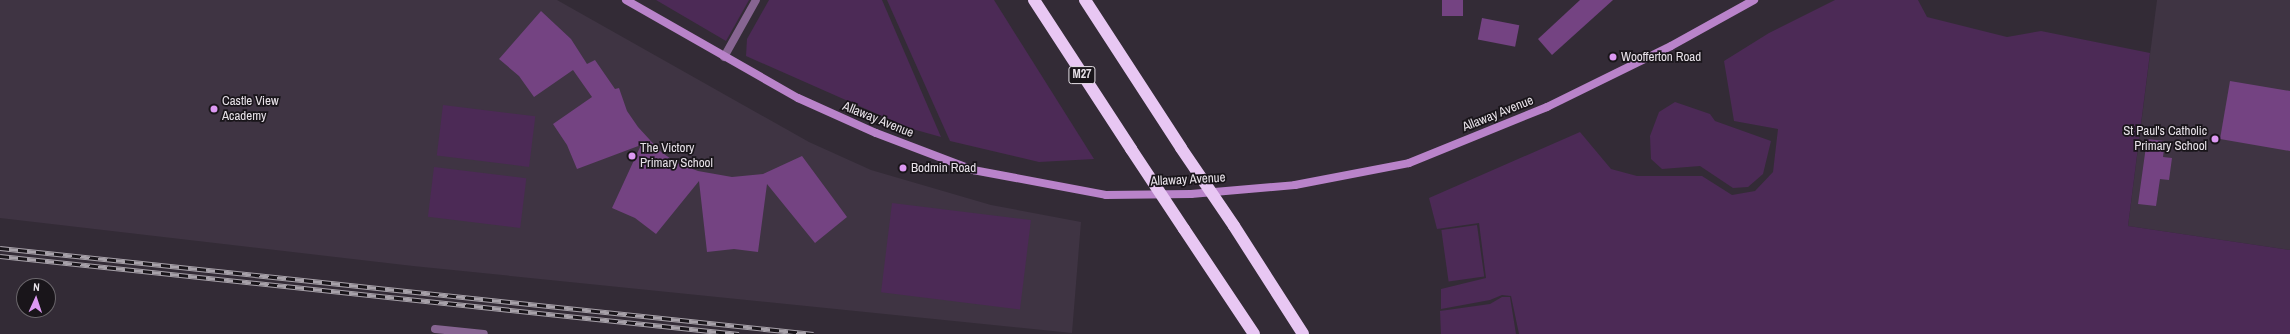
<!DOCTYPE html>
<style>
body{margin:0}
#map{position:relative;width:2290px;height:334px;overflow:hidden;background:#332b36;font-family:"Archivo Narrow",sans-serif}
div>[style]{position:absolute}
.built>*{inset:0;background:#3f3443}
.green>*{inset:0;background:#4c2a56;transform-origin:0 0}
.building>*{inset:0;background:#744382;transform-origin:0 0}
.street>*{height:8px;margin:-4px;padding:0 4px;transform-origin:4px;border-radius:4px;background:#876592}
.secondary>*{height:8px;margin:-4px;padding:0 4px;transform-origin:4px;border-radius:4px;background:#b983ca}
.highway>*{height:12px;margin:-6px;padding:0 6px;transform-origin:6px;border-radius:6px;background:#e8c7f3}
.rail>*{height:4.5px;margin-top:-2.25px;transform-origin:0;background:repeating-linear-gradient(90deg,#19151a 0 9px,#a7a1a9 0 18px);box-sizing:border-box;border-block:1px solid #a7a1a9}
.highway-bridge>*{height:12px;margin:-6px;padding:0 6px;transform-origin:6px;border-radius:6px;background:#e8c7f3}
.dots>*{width:11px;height:11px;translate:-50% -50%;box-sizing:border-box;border:2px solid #19151a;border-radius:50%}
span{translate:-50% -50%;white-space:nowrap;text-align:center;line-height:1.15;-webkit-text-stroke:3.5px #19151a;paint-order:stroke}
.shield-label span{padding:1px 3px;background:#19151a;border:1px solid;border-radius:3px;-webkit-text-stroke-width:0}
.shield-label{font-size:12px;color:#e7e1e8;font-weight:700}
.poi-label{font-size:13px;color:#e7e1e8}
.left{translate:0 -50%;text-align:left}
.right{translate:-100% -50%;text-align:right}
.street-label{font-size:13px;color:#e7e1e8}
.north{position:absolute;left:16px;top:278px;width:40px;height:40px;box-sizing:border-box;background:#19151a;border:1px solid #6b676c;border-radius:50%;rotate:3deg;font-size:11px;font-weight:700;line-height:16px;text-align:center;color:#e7e1e8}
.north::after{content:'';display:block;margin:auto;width:14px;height:18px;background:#dd99f3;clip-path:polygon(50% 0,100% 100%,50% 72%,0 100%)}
</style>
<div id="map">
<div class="built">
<div style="clip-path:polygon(0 0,557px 0,809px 142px,871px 170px,991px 205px,1081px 222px,1072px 333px,413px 266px,0 218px)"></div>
<div style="clip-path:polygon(2157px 0,2290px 0,2290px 250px,2128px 226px)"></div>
</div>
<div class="green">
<div style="clip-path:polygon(656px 0,749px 0,726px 41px)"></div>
<div style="clip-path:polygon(769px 0,882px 0,941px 137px,909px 128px,746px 56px,747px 39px)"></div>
<div style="clip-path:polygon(887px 0,994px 0,1094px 159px,1039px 162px,950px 141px)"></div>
<div style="clip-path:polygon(1835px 0,1918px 0,1927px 17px,2007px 37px,2041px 31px,2150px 53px,2128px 226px,2290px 250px,2290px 334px,1519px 334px,1511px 296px,1502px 295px,1490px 300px,1441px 309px,1441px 289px,1486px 278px,1479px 223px,1437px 229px,1429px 198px,1580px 132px,1611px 169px,1637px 176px,1702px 176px,1732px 195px,1755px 191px,1773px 172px,1778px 129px,1734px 121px,1724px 61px,1769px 33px)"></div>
<div style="clip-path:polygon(1675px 102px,1710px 114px,1715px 121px,1771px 141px,1763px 174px,1748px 187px,1733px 188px,1700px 166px,1662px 169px,1651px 159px,1650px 136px,1659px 112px)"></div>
<div style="left:443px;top:105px;width:93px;height:51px;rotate:7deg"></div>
<div style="left:434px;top:167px;width:93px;height:50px;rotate:7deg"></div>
<div style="left:892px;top:203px;width:140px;height:90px;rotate:7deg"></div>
<div style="left:1477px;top:225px;width:52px;height:36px;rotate:82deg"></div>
<div style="clip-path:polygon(1502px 297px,1510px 297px,1516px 334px,1441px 334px,1440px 311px,1490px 304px)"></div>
</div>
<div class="building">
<div style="left:1442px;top:0;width:21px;height:16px"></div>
<div style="clip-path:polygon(1580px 0,1613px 0,1552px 55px,1538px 39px)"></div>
<div style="clip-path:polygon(541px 11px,571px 39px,587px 64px,595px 60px,615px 89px,619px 88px,627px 111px,638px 127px,661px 152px,677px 163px,698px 171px,732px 177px,763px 174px,802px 156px,847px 217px,815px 243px,767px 184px,758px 252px,734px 249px,707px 252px,699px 181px,656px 234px,635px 218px,612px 208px,641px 145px,577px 169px,567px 145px,553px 124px,592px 97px,573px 70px,534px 97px,519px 76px,499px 59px)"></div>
<div style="left:1482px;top:18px;width:38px;height:22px;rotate:11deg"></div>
<div style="clip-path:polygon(2230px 81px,2290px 91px,2290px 151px,2220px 139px)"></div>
<div style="clip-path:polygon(2147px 139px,2165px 141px,2163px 157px,2172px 158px,2169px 180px,2160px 179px,2156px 206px,2138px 204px)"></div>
</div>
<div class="street">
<div style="left:724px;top:57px;width:65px;rotate:-60.7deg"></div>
<div style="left:435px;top:329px;width:49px;rotate:5.8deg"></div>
</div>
<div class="secondary">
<div style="left:626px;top:0;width:198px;rotate:29.7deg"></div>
<div style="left:798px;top:98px;width:85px;rotate:24.2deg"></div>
<div style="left:876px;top:133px;width:104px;rotate:20.9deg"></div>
<div style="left:973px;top:170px;width:135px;rotate:10.6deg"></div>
<div style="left:1106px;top:195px;width:85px;rotate:-0.7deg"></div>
<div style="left:1191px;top:194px;width:104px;rotate:-4.9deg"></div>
<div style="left:1295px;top:185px;width:116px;rotate:-10.9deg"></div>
<div style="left:1409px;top:163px;width:149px;rotate:-22.1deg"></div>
<div style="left:1547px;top:107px;width:138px;rotate:-26.2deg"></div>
<div style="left:1671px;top:46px;width:95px;rotate:-29deg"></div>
</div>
<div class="highway">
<div style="left:1034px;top:0;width:178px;rotate:56.9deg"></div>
<div style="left:1085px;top:0;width:176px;rotate:57deg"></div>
<div style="left:1234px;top:226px;width:128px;rotate:57.4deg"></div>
<div style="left:1184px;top:229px;width:126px;rotate:56.3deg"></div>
</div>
<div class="rail">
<div style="left:0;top:248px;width:818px;rotate:6.04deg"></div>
<div style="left:0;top:256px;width:743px;rotate:6.03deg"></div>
</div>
<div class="highway-bridge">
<div style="left:1181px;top:148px;width:94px;rotate:55.8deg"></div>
<div style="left:1131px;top:149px;width:96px;rotate:56.5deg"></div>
</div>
<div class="dots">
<div style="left:1613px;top:57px;background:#dd99f3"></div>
<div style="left:214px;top:109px;background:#dd99f3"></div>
<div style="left:2215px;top:139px;background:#dd99f3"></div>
<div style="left:632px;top:156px;background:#dd99f3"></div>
<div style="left:903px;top:168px;background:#dd99f3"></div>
</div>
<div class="shield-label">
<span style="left:1082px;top:75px">M27</span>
</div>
<div class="poi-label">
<span class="left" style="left:1621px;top:57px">Woofferton Road</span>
<span class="left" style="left:222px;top:109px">Castle View<br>Academy</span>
<span class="right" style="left:2207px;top:139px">St Paul's Catholic<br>Primary School</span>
<span class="left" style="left:640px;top:156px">The Victory<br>Primary School</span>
<span class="left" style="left:911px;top:168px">Bodmin Road</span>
</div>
<div class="street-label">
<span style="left:1498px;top:114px;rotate:-22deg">Allaway Avenue</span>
<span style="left:878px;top:120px;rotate:22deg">Allaway Avenue</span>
<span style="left:1188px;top:180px;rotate:-3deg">Allaway Avenue</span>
</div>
<div class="north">N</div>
</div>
